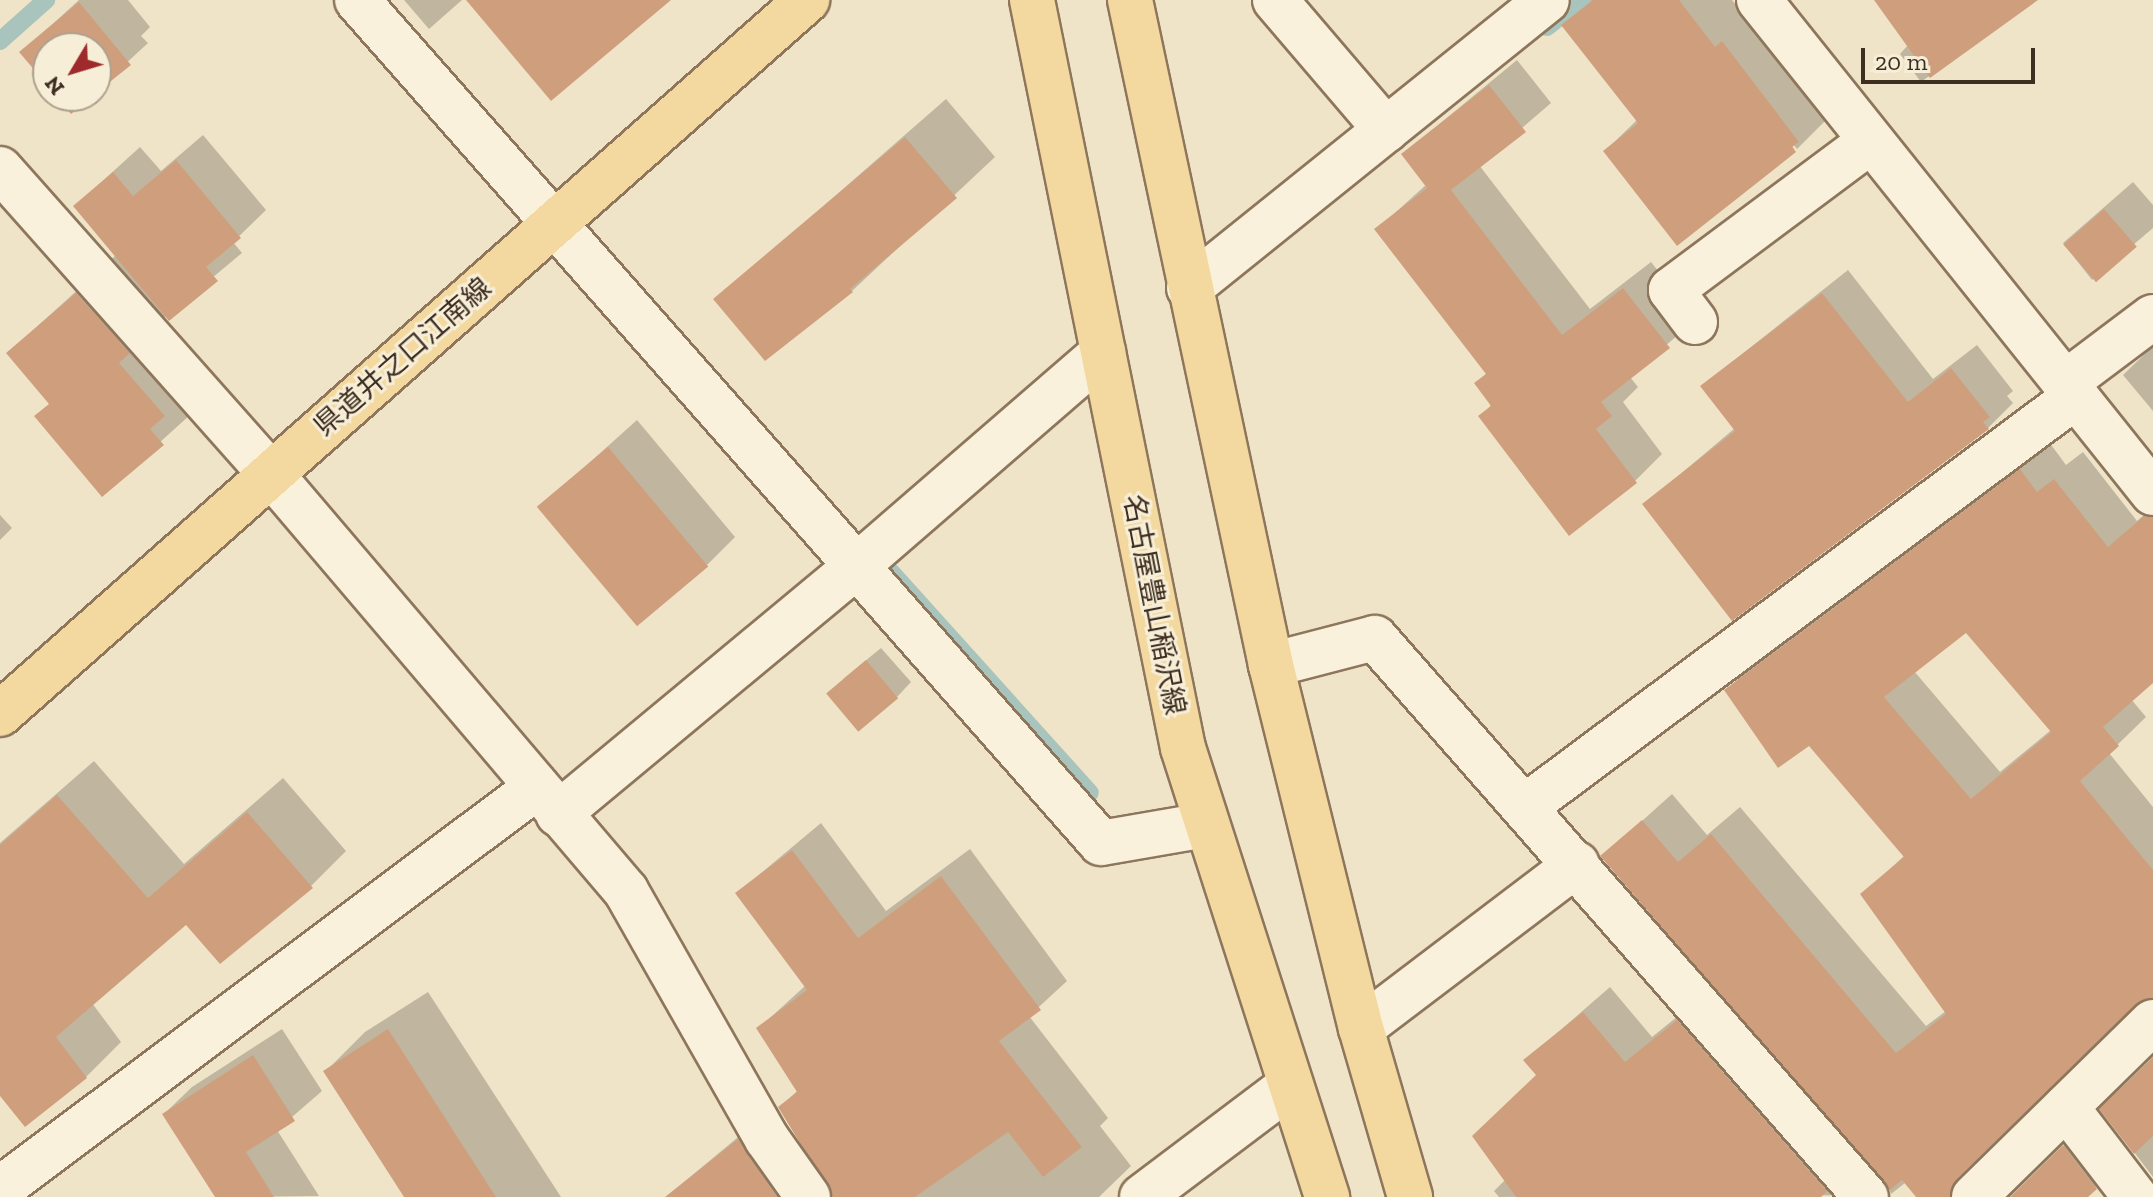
<!DOCTYPE html>
<meta charset="utf-8">
<style>
body{margin:0}
#map{position:relative;width:2153px;height:1197px;overflow:hidden;background:#f0e4c8;font-family:"Zilla Slab","Noto Sans JP",serif}
div>[style]{position:absolute}
.shadow>*{inset:0;background:#0003}
.stream>*{height:18px;margin:-9px;padding:0 9px;transform-origin:9px;border-radius:9px;background:#a9c4bc}
.building>*{inset:0;background:#cf9f7d;transform-origin:0 0}
.roads{filter:drop-shadow(2px 0 #8d765c) drop-shadow(-2px 0 #8d765c) drop-shadow(0 2px #8d765c) drop-shadow(0 -2px #8d765c)}
.minor>*{height:44px;margin:-22px;padding:0 22px;transform-origin:22px;border-radius:22px;background:#faf1dc}
.major>*{height:44px;margin:-22px;padding:0 22px;transform-origin:22px;border-radius:22px;background:#f3d9a0}
span{translate:-50% -50%;white-space:nowrap;text-align:center;line-height:1.15;-webkit-text-stroke:6px #f7eed8;paint-order:stroke}
.street-label{font-size:28px;color:#3d2e20}
.north{position:absolute;left:32px;top:32px;width:80px;height:80px;box-sizing:border-box;background:#f7eed8;border:2px solid #ada18e;border-radius:50%;rotate:232deg;font-size:22px;font-weight:700;line-height:32px;text-align:center;color:#3d2e20}
.north::after{content:'';display:block;margin:auto;width:28px;height:36px;background:#9e2a2b;clip-path:polygon(50% 0,100% 100%,50% 72%,0 100%)}
.scale{position:absolute;left:1861px;top:48px;width:174px;height:36px;box-sizing:border-box;border:4px solid #3d2e20;border-top:0;padding-left:10px;font-size:24px;line-height:28px;white-space:nowrap;color:#3d2e20;-webkit-text-stroke:6px #f7eed8;paint-order:stroke}
</style>
<div id="map">
<div class="shadow">
<div style="clip-path:polygon(79px 0,128px 0,150px 27px,141px 36px,148px 43px,96px 91px,96px 48px,48px 48px,48px 83px,22px 52px)"></div>
<div style="clip-path:polygon(404px 0,462px 0,429px 29px)"></div>
<div style="clip-path:polygon(1589px 0,1732px 0,1828px 111px,1822px 117px,1825px 121px,1797px 149px,1788px 138px,1795px 151px,1677px 243px,1605px 151px,1638px 119px,1564px 25px)"></div>
<div style="clip-path:polygon(1883px 0,2033px 0,1921px 82px,1900px 54px,1908px 45px)"></div>
<div style="clip-path:polygon(1517px 60px,1551px 103px,1479px 165px,1590px 309px,1651px 262px,1696px 319px,1630px 377px,1638px 387px,1623px 402px,1662px 454px,1635px 481px,1481px 416px,1492px 404px,1476px 383px,1487px 373px,1377px 229px,1427px 184px,1403px 154px)"></div>
<div style="clip-path:polygon(946px 99px,995px 157px,852px 291px,716px 300px)"></div>
<div style="clip-path:polygon(203px 135px,266px 210px,233px 242px,242px 253px,158px 323px,202px 404px,103px 494px,51px 403px,8px 353px,116px 255px,75px 206px,140px 147px,161px 171px)"></div>
<div style="clip-path:polygon(2133px 182px,2153px 205px,2153px 228px,2092px 280px,2063px 243px)"></div>
<div style="clip-path:polygon(1848px 270px,1933px 379px,1977px 345px,2013px 391px,2007px 396px,2013px 403px,1988px 428px,1645px 504px,1735px 428px,1702px 386px)"></div>
<div style="clip-path:polygon(2153px 346px,2153px 411px,2123px 375px)"></div>
<div style="clip-path:polygon(637px 420px,735px 537px,707px 565px,540px 507px)"></div>
<div style="clip-path:polygon(evenodd,2049px 442px,2066px 465px,2083px 452px,2137px 521px,2153px 507px,2153px 681px,2131px 699px,2146px 717px,2109px 753px,2153px 807px,2153px 998px,2135px 1002px,1891px 1194px,1887px 1180px,1603px 856px,1672px 794px,1707px 835px,1740px 807px,1926px 1026px,1946px 1011px,1862px 895px,1905px 855px,1810px 743px,1727px 690px,1755px 662px,2049px 442px,1967px 630px,2051px 730px,2000px 772px,1914px 671px,1967px 630px)"></div>
<div style="clip-path:polygon(0 515px,12px 528px,0 540px)"></div>
<div style="clip-path:polygon(881px 648px,911px 682px,897px 697px,843px 679px)"></div>
<div style="clip-path:polygon(94px 761px,184px 864px,283px 778px,346px 851px,311px 886px,186px 922px,92px 1003px,121px 1042px,86px 1077px,0 1093px,0 843px)"></div>
<div style="clip-path:polygon(821px 823px,886px 911px,970px 849px,1067px 981px,1029px 1016px,1108px 1118px,1100px 1126px,1131px 1166px,1099px 1197px,666px 1197px,767px 1113px,825px 1192px,832px 1193px,780px 1108px,798px 1090px,759px 1028px,806px 985px,737px 893px)"></div>
<div style="clip-path:polygon(1610px 987px,1652px 1037px,1704px 995px,1873px 1188px,1891px 1195px,1499px 1197px,1494px 1191px,1505px 1180px,1538px 1075px,1526px 1060px)"></div>
<div style="clip-path:polygon(428px 992px,561px 1197px,406px 1197px,326px 1071px,365px 1032px)"></div>
<div style="clip-path:polygon(282px 1029px,322px 1091px,277px 1130px,319px 1196px,217px 1197px,164px 1114px,192px 1087px)"></div>
<div style="clip-path:polygon(2153px 1057px,2153px 1177px,2102px 1110px)"></div>
<div style="clip-path:polygon(2092px 1118px,2124px 1159px,2085px 1197px,2012px 1197px)"></div>
</div>
<div class="stream">
<div style="left:1547px;top:27px;width:43px;rotate:-38.5deg"></div>
<div style="left:0;top:41px;width:62px;rotate:-41.7deg"></div>
<div style="left:891px;top:572px;width:297px;rotate:48deg"></div>
</div>
<div class="building">
<div style="clip-path:polygon(466px 0,671px 0,551px 101px)"></div>
<div style="clip-path:polygon(1593px 0,1679px 0,1715px 47px,1722px 41px,1799px 142px,1792px 147px,1796px 152px,1677px 246px,1603px 151px,1638px 123px,1561px 25px)"></div>
<div style="clip-path:polygon(1874px 0,2038px 0,1930px 78px)"></div>
<div style="clip-path:polygon(79px 2px,131px 65px,96px 93px,96px 48px,48px 48px,48px 86px,19px 52px)"></div>
<div style="clip-path:polygon(1489px 85px,1526px 132px,1451px 190px,1562px 335px,1623px 288px,1670px 348px,1601px 402px,1612px 416px,1596px 429px,1637px 483px,1569px 536px,1478px 416px,1491px 406px,1474px 383px,1486px 374px,1374px 229px,1427px 188px,1401px 154px)"></div>
<div style="clip-path:polygon(56px 96px,93px 96px,71px 114px)"></div>
<div style="clip-path:polygon(905px 137px,957px 198px,850px 289px,853px 292px,765px 361px,713px 299px)"></div>
<div style="clip-path:polygon(176px 160px,241px 238px,206px 267px,218px 281px,169px 321px,73px 206px,113px 172px,133px 196px)"></div>
<div style="left:2104px;top:209px;width:50px;height:54px;rotate:49deg"></div>
<div style="clip-path:polygon(76px 293px,130px 353px,119px 363px,165px 416px,150px 429px,164px 445px,102px 497px,34px 416px,49px 404px,6px 353px)"></div>
<div style="clip-path:polygon(1822px 293px,1908px 402px,1951px 368px,1990px 417px,1983px 422px,1989px 429px,1732px 621px,1642px 504px,1735px 431px,1700px 386px)"></div>
<div style="left:608px;top:447px;width:156px;height:93px;rotate:50deg"></div>
<div style="clip-path:polygon(evenodd,2020px 469px,2037px 492px,2054px 479px,2108px 547px,2144px 516px,2153px 517px,2153px 683px,2103px 727px,2119px 746px,2080px 781px,2153px 870px,2153px 998px,2136px 1004px,1957px 1179px,1950px 1197px,1916px 1197px,1902px 1180px,1890px 1190px,1600px 856px,1642px 820px,1678px 862px,1711px 834px,1896px 1053px,1946px 1014px,1860px 894px,1904px 857px,1809px 746px,1778px 768px,1724px 690px,2020px 469px,1966px 633px,2051px 732px,1971px 799px,1884px 697px,1966px 633px)"></div>
<div style="left:866px;top:660px;width:50px;height:52px;rotate:50deg"></div>
<div style="clip-path:polygon(57px 795px,148px 898px,247px 812px,313px 888px,220px 964px,186px 925px,56px 1037px,87px 1078px,25px 1127px,0 1096px,0 845px)"></div>
<div style="clip-path:polygon(792px 850px,858px 938px,941px 876px,1041px 1010px,999px 1041px,1082px 1147px,1043px 1177px,1008px 1132px,915px 1197px,833px 1197px,778px 1107px,797px 1092px,756px 1028px,807px 990px,735px 893px)"></div>
<div style="clip-path:polygon(1583px 1012px,1625px 1062px,1677px 1020px,1827px 1191px,1821px 1197px,1516px 1197px,1472px 1136px,1536px 1075px,1523px 1060px)"></div>
<div style="clip-path:polygon(388px 1029px,496px 1197px,404px 1197px,323px 1071px)"></div>
<div style="clip-path:polygon(253px 1055px,295px 1121px,246px 1152px,274px 1197px,215px 1197px,162px 1114px)"></div>
<div style="clip-path:polygon(2153px 1057px,2153px 1136px,2134px 1154px,2099px 1109px)"></div>
<div style="clip-path:polygon(738px 1139px,777px 1197px,665px 1197px)"></div>
<div style="clip-path:polygon(2063px 1145px,2097px 1189px,2088px 1197px,2010px 1197px)"></div>
</div>
<div class="roads">
<div class="minor">
<div style="left:357px;top:0;width:1124px;rotate:48.57deg"></div>
<div style="left:1101px;top:843px;width:106px;rotate:-9.8deg"></div>
<div style="left:1275px;top:0;width:171px;rotate:49.5deg"></div>
<div style="left:1759px;top:0;width:631px;rotate:51.37deg"></div>
<div style="left:0;top:169px;width:408px;rotate:48.4deg"></div>
<div style="left:271px;top:474px;width:548px;rotate:49.59deg"></div>
<div style="left:626px;top:891px;width:285px;rotate:60.4deg"></div>
<div style="left:767px;top:1139px;width:71px;rotate:54.7deg"></div>
<div style="left:1189px;top:288px;width:459px;rotate:-38.8deg"></div>
<div style="left:1695px;top:322px;width:40px;rotate:-127deg"></div>
<div style="left:1671px;top:290px;width:249px;rotate:-36.7deg"></div>
<div style="left:2065px;top:383px;width:110px;rotate:-36.9deg"></div>
<div style="left:1271px;top:665px;width:107px;rotate:-14.6deg"></div>
<div style="left:1375px;top:638px;width:744px;rotate:48.71deg"></div>
<div style="left:1526px;top:806px;width:686px;rotate:-36.7deg"></div>
<div style="left:558px;top:814px;width:391px;rotate:-39.7deg"></div>
<div style="left:859px;top:564px;width:323px;rotate:-40.9deg"></div>
<div style="left:1361px;top:1028px;width:271px;rotate:-37.2deg"></div>
<div style="left:2066px;top:1107px;width:113px;rotate:52.5deg"></div>
<div style="left:0;top:1189px;width:671px;rotate:-36.82deg"></div>
<div style="left:1142px;top:1197px;width:183px;rotate:-37deg"></div>
<div style="left:1974px;top:1197px;width:250px;rotate:-44.4deg"></div>
</div>
<div class="major">
<div style="left:1032px;top:0;width:763px;rotate:78.59deg"></div>
<div style="left:1183px;top:748px;width:472px;rotate:72.2deg"></div>
<div style="left:1130px;top:0;width:680px;rotate:78.03deg"></div>
<div style="left:1271px;top:665px;width:374px;rotate:76.1deg"></div>
<div style="left:1361px;top:1028px;width:176px;rotate:73.8deg"></div>
<div style="left:0;top:714px;width:1078px;rotate:-41.5deg"></div>
</div>
</div>
<div class="street-label">
<span style="left:403px;top:357px;rotate:-41deg">県道井之口江南線</span>
<span style="left:1154px;top:605px;rotate:79deg">名古屋豊山稲沢線</span>
</div>
<div class="north">N</div>
<div class="scale">20 m</div>
</div>
